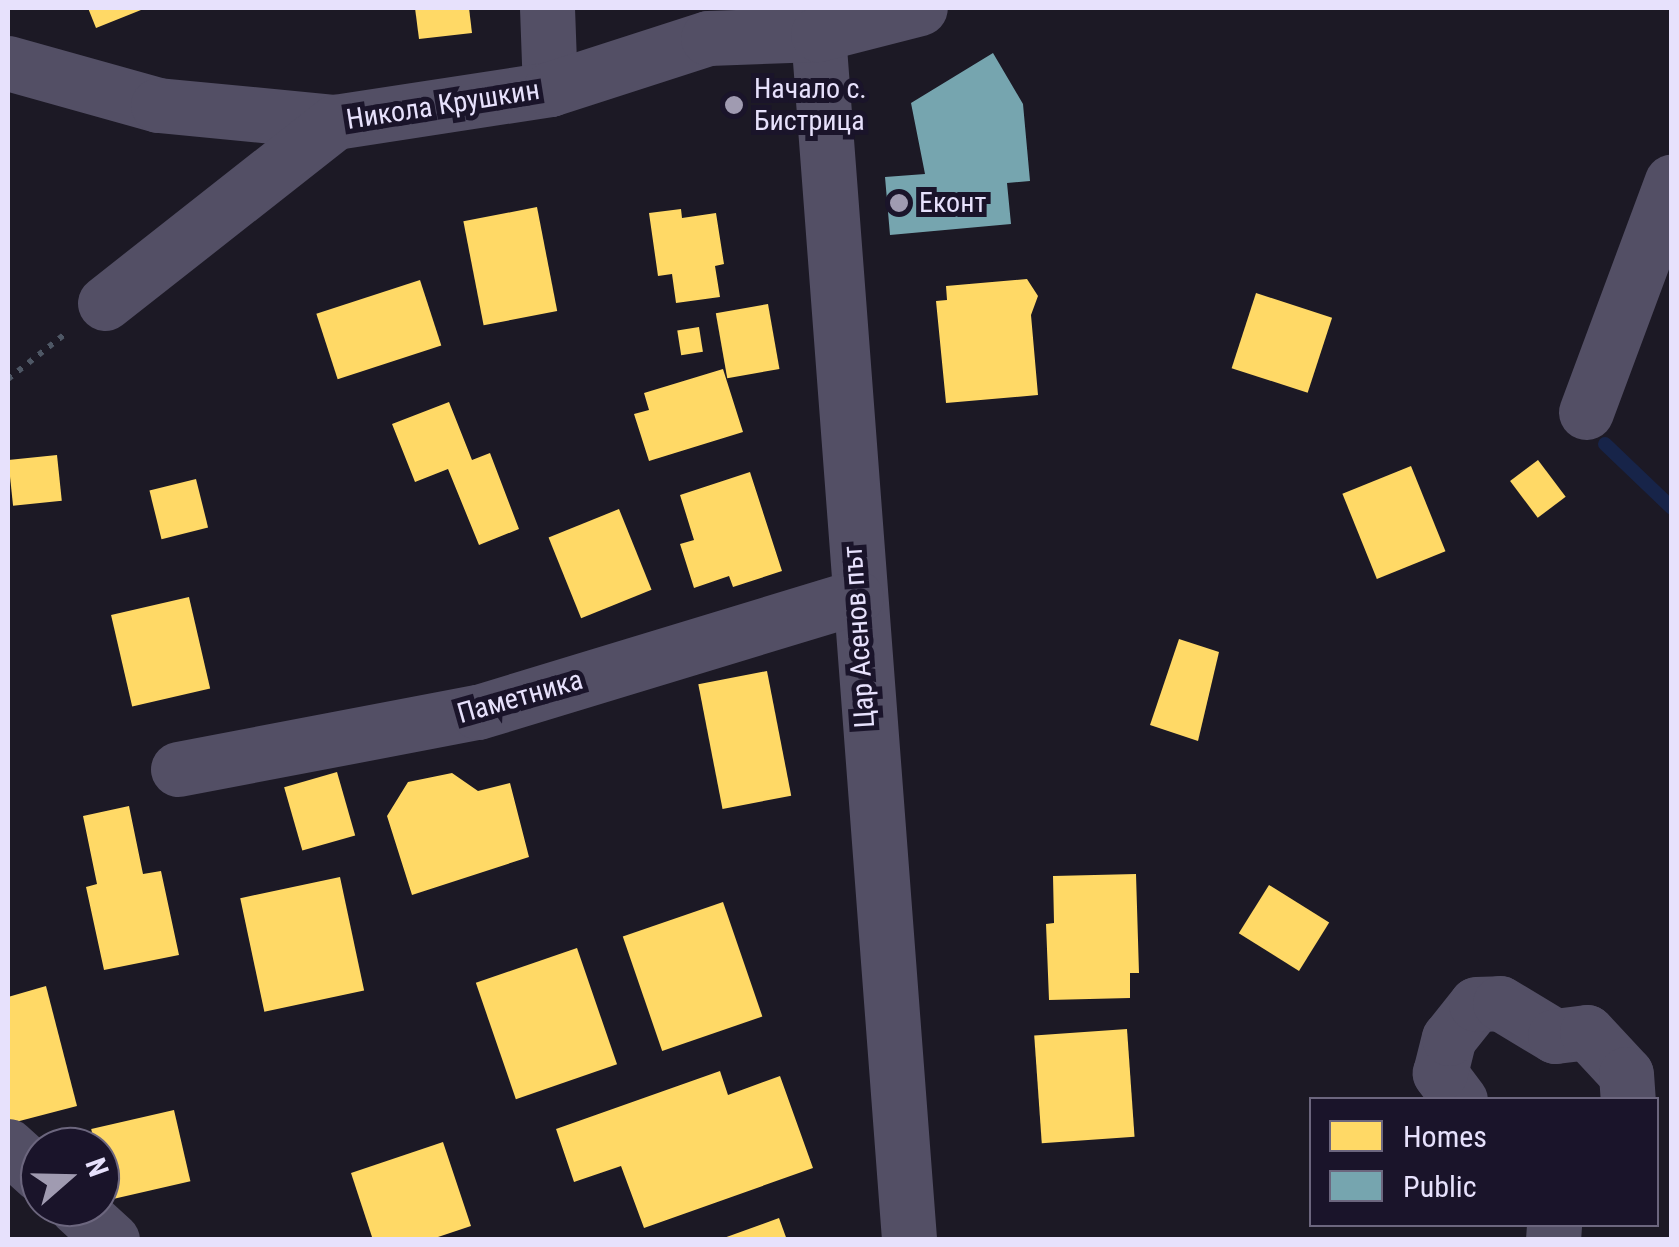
<!DOCTYPE html>
<meta charset="utf-8">
<style>
body{margin:0}
#map{position:relative;width:1679px;height:1247px;overflow:hidden;background:#1c1925;font-family:"Roboto Condensed",sans-serif}
div>[style]{position:absolute}
.homes>*{inset:0;background:#ffd966;transform-origin:0 0}
.public>*{inset:0;background:#76a5af}
.stream>*{height:14px;margin:-7px;padding:0 7px;transform-origin:7px;border-radius:7px;background:#172449}
.path>*{height:6px;margin-top:-3px;transform-origin:0;background:repeating-linear-gradient(90deg,#4e5765 0 5px,transparent 0 13px)}
.minor>*{height:55px;margin:-27.5px;padding:0 27.5px;transform-origin:27.5px;border-radius:27.5px;background:#534f65}
.dots>*{width:28px;height:28px;translate:-50% -50%;box-sizing:border-box;border:5px solid #1a142a;border-radius:50%}
span{translate:-50% -50%;white-space:nowrap;text-align:center;line-height:1.15;-webkit-text-stroke:10px #1a142a;paint-order:stroke}
.poi-label{font-size:28px;color:#e7e1fc}
.left{translate:0 -50%;text-align:left}
.street-label{font-size:28px;color:#e7e1fc}
.frame{position:absolute;inset:0;border:10px solid #e7e1fc;pointer-events:none}
.legend{position:absolute;left:1309px;top:1097px;width:350px;height:130px;box-sizing:border-box;background:#1a142a;border:2px solid #6c667e;margin:0;padding:12px 18px;list-style:none;font-size:30px;color:#e7e1fc}
.legend li{display:flex;align-items:center;gap:20px;height:50px}
.legend b{width:50px;border:2px solid #6c667e}
.north{position:absolute;left:20px;top:1127px;width:100px;height:100px;box-sizing:border-box;background:#1a142a;border:2px solid #6c667e;border-radius:50%;rotate:70deg;font-size:28px;font-weight:700;line-height:40px;text-align:center;color:#e7e1fc}
.north::after{content:'';display:block;margin:auto;width:35px;height:45px;background:#a09bb1;clip-path:polygon(50% 0,100% 100%,50% 72%,0 100%)}
</style>
<div id="map">
<div class="homes">
<div style="clip-path:polygon(88px 8px,146px 8px,96px 28px)"></div>
<div style="clip-path:polygon(415px 8px,469px 8px,472px 33px,419px 39px)"></div>
<div style="left:537px;top:207px;width:106px;height:75px;rotate:79deg"></div>
<div style="clip-path:polygon(681px 209px,682px 218px,716px 213px,724px 264px,715px 266px,720px 297px,676px 303px,672px 274px,658px 276px,649px 213px)"></div>
<div style="clip-path:polygon(1027px 279px,1038px 296px,1031px 315px,1038px 395px,946px 403px,936px 301px,947px 300px,946px 286px)"></div>
<div style="left:420px;top:280px;width:69px;height:109px;rotate:72deg"></div>
<div style="left:1256px;top:293px;width:80px;height:79px;rotate:18deg"></div>
<div style="left:768px;top:304px;width:66px;height:53px;rotate:80deg"></div>
<div style="left:699px;top:327px;width:25px;height:22px;rotate:81deg"></div>
<div style="clip-path:polygon(723px 369px,743px 432px,649px 461px,634px 414px,649px 410px,644px 393px)"></div>
<div style="clip-path:polygon(449px 402px,472px 460px,490px 453px,519px 529px,479px 545px,448px 469px,415px 482px,392px 424px)"></div>
<div style="left:57px;top:455px;width:46px;height:49px;rotate:84deg"></div>
<div style="left:1538px;top:460px;width:46px;height:35px;rotate:53deg"></div>
<div style="left:1411px;top:466px;width:92px;height:74px;rotate:68deg"></div>
<div style="clip-path:polygon(750px 472px,782px 571px,733px 587px,729px 576px,694px 588px,680px 544px,694px 540px,680px 495px)"></div>
<div style="left:196px;top:479px;width:50px;height:48px;rotate:76deg"></div>
<div style="left:619px;top:509px;width:87px;height:76px;rotate:68deg"></div>
<div style="left:189px;top:597px;width:94px;height:80px;rotate:77deg"></div>
<div style="clip-path:polygon(1179px 639px,1219px 652px,1198px 741px,1150px 725px)"></div>
<div style="left:767px;top:671px;width:127px;height:70px;rotate:79deg"></div>
<div style="left:337px;top:772px;width:66px;height:55px;rotate:74deg"></div>
<div style="clip-path:polygon(452px 773px,478px 791px,510px 783px,529px 857px,412px 895px,387px 816px,408px 782px)"></div>
<div style="clip-path:polygon(129px 806px,143px 874px,161px 871px,179px 955px,104px 970px,86px 887px,97px 884px,83px 816px)"></div>
<div style="clip-path:polygon(1136px 874px,1139px 973px,1130px 973px,1130px 998px,1049px 1000px,1046px 924px,1054px 923px,1053px 876px)"></div>
<div style="left:340px;top:877px;width:116px;height:102px;rotate:78deg"></div>
<div style="left:1269px;top:885px;width:71px;height:57px;rotate:32deg"></div>
<div style="left:723px;top:902px;width:121px;height:106px;rotate:71deg"></div>
<div style="left:577px;top:948px;width:123px;height:107px;rotate:71deg"></div>
<div style="clip-path:polygon(46px 986px,77px 1106px,8px 1124px,8px 997px)"></div>
<div style="left:1127px;top:1029px;width:108px;height:93px;rotate:86deg"></div>
<div style="clip-path:polygon(720px 1071px,728px 1095px,780px 1076px,813px 1168px,644px 1228px,621px 1166px,574px 1182px,556px 1129px)"></div>
<div style="left:174px;top:1110px;width:73px;height:85px;rotate:77deg"></div>
<div style="clip-path:polygon(443px 1142px,471px 1226px,429px 1240px,373px 1240px,351px 1173px)"></div>
<div style="clip-path:polygon(779px 1218px,787px 1240px,721px 1240px,721px 1239px)"></div>
</div>
<div class="public">
<div style="clip-path:polygon(993px 53px,1023px 104px,1030px 181px,1007px 183px,1011px 224px,890px 235px,885px 177px,925px 174px,911px 103px)"></div>
</div>
<div class="stream">
<div style="left:1605px;top:444px;width:93px;rotate:43.7deg"></div>
</div>
<div class="path">
<div style="left:8px;top:379px;width:73px;rotate:-38.3deg"></div>
</div>
<div class="minor">
<div style="left:547px;top:8px;width:81px;rotate:87.9deg"></div>
<div style="left:818px;top:34px;width:1209px;rotate:85.68deg"></div>
<div style="left:8px;top:63px;width:156px;rotate:15.6deg"></div>
<div style="left:158px;top:105px;width:178px;rotate:5.5deg"></div>
<div style="left:335px;top:122px;width:218px;rotate:-8.7deg"></div>
<div style="left:550px;top:89px;width:166px;rotate:-17.9deg"></div>
<div style="left:708px;top:38px;width:110px;rotate:-2.1deg"></div>
<div style="left:818px;top:34px;width:105px;rotate:-14.3deg"></div>
<div style="left:105px;top:303px;width:293px;rotate:-38.2deg"></div>
<div style="left:1586px;top:412px;width:246px;rotate:-69.6deg"></div>
<div style="left:178px;top:769px;width:305px;rotate:-10.8deg"></div>
<div style="left:478px;top:712px;width:395px;rotate:-16.9deg"></div>
<div style="left:1460px;top:1100px;width:34px;rotate:-127deg"></div>
<div style="left:1440px;top:1073px;width:36px;rotate:-76deg"></div>
<div style="left:1449px;top:1038px;width:43px;rotate:-51.5deg"></div>
<div style="left:1476px;top:1004px;width:24px;rotate:-2deg"></div>
<div style="left:1500px;top:1003px;width:64px;rotate:31deg"></div>
<div style="left:1555px;top:1036px;width:32px;rotate:-7deg"></div>
<div style="left:1587px;top:1032px;width:57px;rotate:47.1deg"></div>
<div style="left:1626px;top:1074px;width:26px;rotate:86deg"></div>
<div style="left:8px;top:1146px;width:43px;rotate:42.2deg"></div>
<div style="left:76px;top:1207px;width:49px;rotate:42.5deg"></div>
<div style="left:1553px;top:1240px;width:16px;rotate:-86deg"></div>
</div>
<div class="dots">
<div style="left:734px;top:105px;background:#a09bb1"></div>
<div style="left:899px;top:203px;background:#a09bb1"></div>
</div>
<div class="poi-label">
<span class="left" style="left:754px;top:105px">Начало с.<br>Бистрица</span>
<span class="left" style="left:919px;top:203px">Еконт</span>
</div>
<div class="street-label">
<span style="left:443px;top:105px;rotate:-9deg">Никола Крушкин</span>
<span style="left:859px;top:637px;rotate:-94deg">Цар Асенов път</span>
<span style="left:520px;top:697px;rotate:-16deg">Паметника</span>
</div>
<div class="frame"></div>
<ul class="legend">
<li><b style="height:28px;background:#ffd966"></b>Homes</li>
<li><b style="height:28px;background:#76a5af"></b>Public</li>
</ul>
<div class="north">N</div>
</div>
